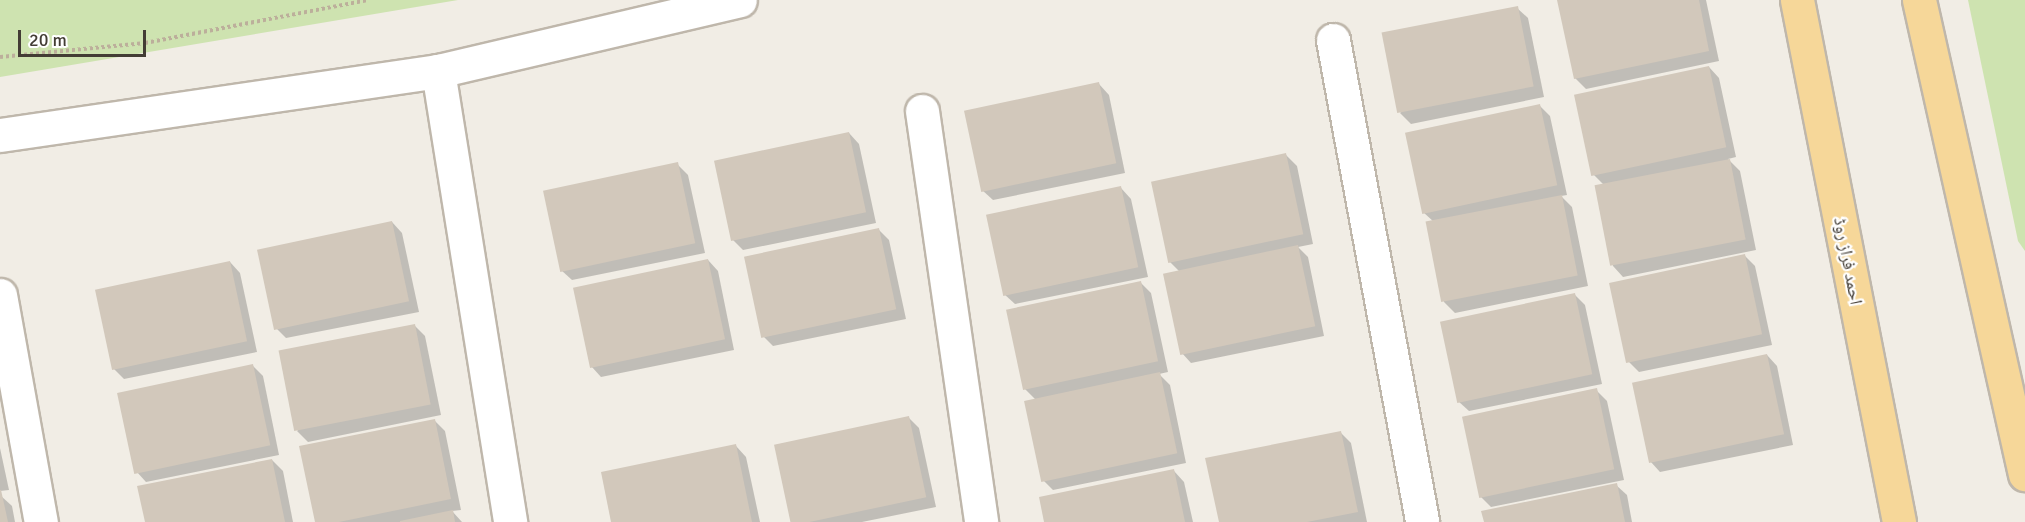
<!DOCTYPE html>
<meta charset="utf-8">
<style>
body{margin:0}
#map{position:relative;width:2025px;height:522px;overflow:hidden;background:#f1ede5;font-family:Signika,"Noto Naskh Arabic",sans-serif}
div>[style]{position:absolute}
.green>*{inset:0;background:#cee3b0}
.shadow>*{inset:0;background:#0003}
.building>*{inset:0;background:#d2c8bb;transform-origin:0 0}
.path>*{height:4px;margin-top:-2px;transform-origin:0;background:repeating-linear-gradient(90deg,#bcaf9b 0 3px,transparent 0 6px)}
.roads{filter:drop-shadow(2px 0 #bfb7ab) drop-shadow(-2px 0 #bfb7ab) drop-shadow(0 2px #bfb7ab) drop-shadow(0 -2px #bfb7ab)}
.minor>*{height:33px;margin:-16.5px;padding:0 16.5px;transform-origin:16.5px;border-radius:16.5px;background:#fff}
.tertiary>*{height:33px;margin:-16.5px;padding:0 16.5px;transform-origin:16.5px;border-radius:16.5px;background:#fff}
.primary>*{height:33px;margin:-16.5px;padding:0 16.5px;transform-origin:16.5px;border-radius:16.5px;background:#f6d799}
span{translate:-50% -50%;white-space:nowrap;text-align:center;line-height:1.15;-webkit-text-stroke:4.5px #fff;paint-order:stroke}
.street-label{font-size:18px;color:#433d35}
.scale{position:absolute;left:18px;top:30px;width:128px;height:27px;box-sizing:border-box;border:3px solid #433d35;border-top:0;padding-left:8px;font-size:18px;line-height:21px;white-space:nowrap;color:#433d35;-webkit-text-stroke:4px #fff;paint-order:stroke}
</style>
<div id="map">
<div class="green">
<div style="clip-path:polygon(0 0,458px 0,0 77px)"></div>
<div style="clip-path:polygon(1968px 0,2025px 0,2025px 251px,2018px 241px)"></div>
</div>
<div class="shadow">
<div style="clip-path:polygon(1559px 0,1706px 0,1719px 61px,1586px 89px,1575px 78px)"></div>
<div style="clip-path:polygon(1517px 8px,1528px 18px,1544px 97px,1411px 124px,1400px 113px)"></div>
<div style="clip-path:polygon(1709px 67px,1719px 78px,1736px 157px,1728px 159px,1740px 171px,1756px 250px,1623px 277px,1613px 266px,1605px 186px,1592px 173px)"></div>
<div style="clip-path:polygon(1099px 84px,1109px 95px,1125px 173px,993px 200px,982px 190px,966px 111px)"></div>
<div style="clip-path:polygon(1540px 106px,1550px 116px,1567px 195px,1561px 196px,1572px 207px,1588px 286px,1455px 313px,1444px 302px,1434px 222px,1423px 212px)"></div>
<div style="clip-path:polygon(849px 133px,859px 144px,876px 223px,743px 250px,732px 239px)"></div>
<div style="clip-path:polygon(1286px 155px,1297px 166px,1313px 244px,1298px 247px,1308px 257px,1324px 336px,1191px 363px,1181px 352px,1179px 271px,1169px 261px)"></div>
<div style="clip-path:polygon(677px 164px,688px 175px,705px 253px,572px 280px,561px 270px)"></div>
<div style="clip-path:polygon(1121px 188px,1131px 199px,1148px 277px,1015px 304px,1004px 294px)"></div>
<div style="clip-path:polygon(392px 222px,402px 233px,419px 312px,286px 338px,275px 327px)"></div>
<div style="clip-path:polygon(879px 230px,889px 240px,906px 319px,773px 346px,762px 335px)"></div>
<div style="clip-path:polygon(1744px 255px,1755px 266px,1772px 345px,1639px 372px,1628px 361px)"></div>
<div style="clip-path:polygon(708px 260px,718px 271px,734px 350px,601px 377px,591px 366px)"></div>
<div style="clip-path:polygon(230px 262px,240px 273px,257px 352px,124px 379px,113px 368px)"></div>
<div style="clip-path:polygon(1140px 282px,1151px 293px,1168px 372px,1159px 374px,1170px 385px,1186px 463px,1053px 490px,1043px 480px,1035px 399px,1024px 388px)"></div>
<div style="clip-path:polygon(1575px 295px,1585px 305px,1602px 384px,1469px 411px,1458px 401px)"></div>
<div style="clip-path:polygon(414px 325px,425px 336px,441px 415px,308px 442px,297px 431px)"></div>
<div style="clip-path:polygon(1767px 355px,1777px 366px,1793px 445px,1660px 472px,1650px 461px)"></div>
<div style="clip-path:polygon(252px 365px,263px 376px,279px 455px,146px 482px,136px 471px)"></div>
<div style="clip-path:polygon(1596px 390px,1607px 401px,1624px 480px,1491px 507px,1480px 496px)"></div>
<div style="clip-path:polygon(909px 418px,919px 428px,936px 507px,862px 522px,791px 522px,776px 445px)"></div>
<div style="clip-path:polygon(434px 420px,445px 431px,461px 510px,452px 511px,462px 522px,316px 522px)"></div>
<div style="clip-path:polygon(1341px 433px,1351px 443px,1367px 522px,1220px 522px)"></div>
<div style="clip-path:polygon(736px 446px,746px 457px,760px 522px,613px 522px)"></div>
<div style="clip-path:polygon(0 448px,9px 490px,0 491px)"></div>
<div style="clip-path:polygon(272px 460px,283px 471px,293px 522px,146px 522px)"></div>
<div style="clip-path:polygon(1174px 471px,1184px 482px,1193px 522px,1045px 522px)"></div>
<div style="clip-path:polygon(1616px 485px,1627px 495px,1632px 522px,1485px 522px)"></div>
<div style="clip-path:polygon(0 495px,12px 506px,15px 522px,0 522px)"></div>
</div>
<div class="building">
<div style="clip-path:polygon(1557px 0,1699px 0,1709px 51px,1574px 79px)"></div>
<div style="left:1518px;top:6px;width:82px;height:139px;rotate:79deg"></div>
<div style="left:1709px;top:66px;width:83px;height:138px;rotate:78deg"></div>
<div style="left:1099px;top:82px;width:83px;height:138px;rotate:78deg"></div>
<div style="left:1540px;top:104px;width:83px;height:138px;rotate:78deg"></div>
<div style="left:849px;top:132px;width:82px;height:138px;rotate:78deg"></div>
<div style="left:1286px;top:153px;width:83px;height:138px;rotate:78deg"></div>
<div style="left:1730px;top:159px;width:82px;height:138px;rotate:79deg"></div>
<div style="left:678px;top:162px;width:83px;height:138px;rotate:78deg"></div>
<div style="left:1121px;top:186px;width:83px;height:138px;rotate:78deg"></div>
<div style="left:1562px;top:195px;width:82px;height:139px;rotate:79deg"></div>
<div style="left:392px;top:221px;width:82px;height:138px;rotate:78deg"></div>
<div style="left:879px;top:228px;width:83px;height:138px;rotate:78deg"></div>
<div style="left:1298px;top:245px;width:83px;height:138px;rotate:78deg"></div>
<div style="left:1745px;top:254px;width:82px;height:139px;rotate:78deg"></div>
<div style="left:708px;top:259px;width:82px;height:138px;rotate:78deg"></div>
<div style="left:230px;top:261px;width:82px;height:138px;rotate:78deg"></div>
<div style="left:1141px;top:281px;width:82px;height:138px;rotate:78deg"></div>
<div style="left:1575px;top:293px;width:83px;height:138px;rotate:78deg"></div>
<div style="left:415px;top:324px;width:82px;height:139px;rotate:79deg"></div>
<div style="left:1767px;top:354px;width:82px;height:138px;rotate:78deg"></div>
<div style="left:253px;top:364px;width:83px;height:139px;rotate:78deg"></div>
<div style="left:1160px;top:372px;width:83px;height:139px;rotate:78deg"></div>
<div style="left:1597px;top:388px;width:83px;height:138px;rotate:78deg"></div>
<div style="left:909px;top:416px;width:83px;height:138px;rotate:78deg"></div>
<div style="clip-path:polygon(435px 419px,451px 499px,339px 522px,315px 522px,299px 446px)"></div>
<div style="clip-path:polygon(1341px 431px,1358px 512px,1307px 522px,1219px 522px,1205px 458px)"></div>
<div style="clip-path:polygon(736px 444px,752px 522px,611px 522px,601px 472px)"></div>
<div style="clip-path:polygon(272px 459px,285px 522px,145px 522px,137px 486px)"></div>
<div style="clip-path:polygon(1174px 469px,1185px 522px,1044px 522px,1039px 497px)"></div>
<div style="clip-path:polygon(1617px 483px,1625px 522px,1484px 522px,1481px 511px)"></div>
<div style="clip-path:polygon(0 490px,1px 490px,8px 522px,0 522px)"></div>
<div style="clip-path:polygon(453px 510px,455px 522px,400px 522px,400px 521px)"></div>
</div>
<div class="path">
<div style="left:0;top:57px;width:146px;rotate:-5.5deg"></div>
<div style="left:145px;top:43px;width:227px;rotate:-10.9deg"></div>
</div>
<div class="roads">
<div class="minor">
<div style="left:1333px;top:40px;width:490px;rotate:79.5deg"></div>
<div style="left:438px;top:71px;width:457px;rotate:80.9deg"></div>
<div style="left:922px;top:111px;width:415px;rotate:81.8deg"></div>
<div style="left:0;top:295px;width:231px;rotate:79.8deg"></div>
</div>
<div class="tertiary">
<div style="left:0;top:135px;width:443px;rotate:-8.3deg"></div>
<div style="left:438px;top:71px;width:310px;rotate:-13.2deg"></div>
</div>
<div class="primary">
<div style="left:1797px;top:0;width:532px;rotate:78.94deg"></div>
<div style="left:1919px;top:0;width:486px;rotate:77.4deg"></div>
</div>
</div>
<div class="street-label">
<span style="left:1848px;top:261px;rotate:79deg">احمد فراز روڈ</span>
</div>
<div class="scale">20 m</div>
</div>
